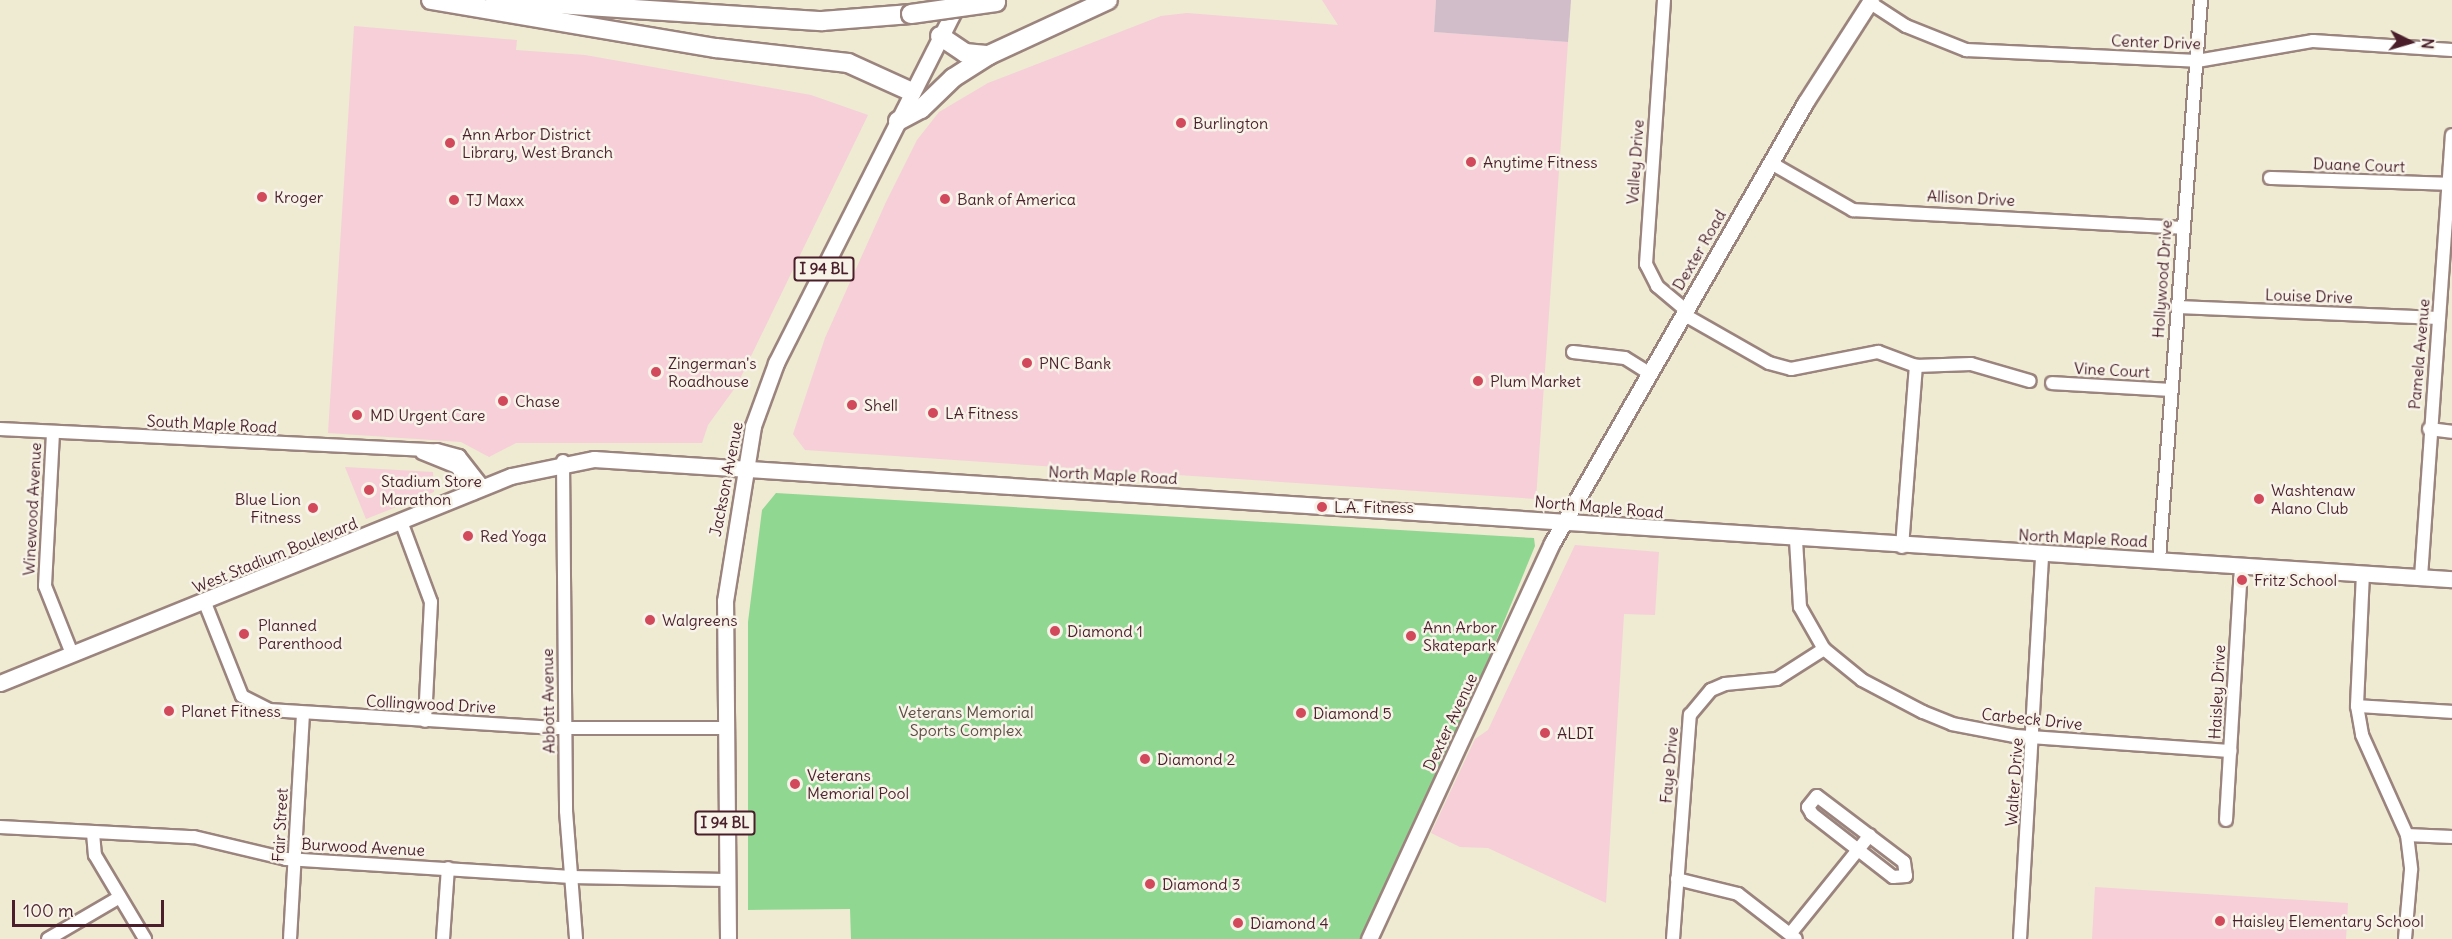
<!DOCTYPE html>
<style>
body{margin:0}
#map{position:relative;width:2452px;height:939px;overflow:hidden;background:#efead2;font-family:Delius,sans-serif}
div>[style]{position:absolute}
.built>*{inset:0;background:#f6cfd8}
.industrial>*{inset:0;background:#d1bdca}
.green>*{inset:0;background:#90d892}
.roads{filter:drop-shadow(2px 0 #9c847e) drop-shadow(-2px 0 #9c847e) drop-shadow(0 2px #9c847e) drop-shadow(0 -2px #9c847e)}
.minor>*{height:12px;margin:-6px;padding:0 6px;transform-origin:6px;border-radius:6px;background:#fff}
.major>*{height:15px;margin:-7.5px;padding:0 7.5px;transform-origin:7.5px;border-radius:7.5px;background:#fff}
.highway>*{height:18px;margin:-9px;padding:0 9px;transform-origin:9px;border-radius:9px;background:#fff}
.bridges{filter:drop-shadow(2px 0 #9c847e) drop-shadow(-2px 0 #9c847e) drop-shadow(0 2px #9c847e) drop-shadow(0 -2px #9c847e)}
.highway-bridge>*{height:18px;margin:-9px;padding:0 9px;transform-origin:9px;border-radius:9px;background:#fff}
.dots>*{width:16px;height:16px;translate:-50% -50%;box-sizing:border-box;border:3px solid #f7f3e8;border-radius:50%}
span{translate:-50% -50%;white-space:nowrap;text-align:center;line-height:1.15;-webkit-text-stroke:5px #f7f3e8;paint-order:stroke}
.shield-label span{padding:2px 4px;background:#f7f3e8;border:2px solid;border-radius:4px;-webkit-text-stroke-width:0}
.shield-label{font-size:15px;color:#4a1f2b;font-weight:700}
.street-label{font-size:16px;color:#4a1f2b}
.poi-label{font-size:16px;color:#4a1f2b}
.left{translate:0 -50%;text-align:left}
.right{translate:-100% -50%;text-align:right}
.park-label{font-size:16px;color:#5c4d45}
.north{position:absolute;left:2380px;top:12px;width:60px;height:60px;-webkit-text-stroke:4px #f7f3e8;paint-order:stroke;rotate:95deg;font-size:16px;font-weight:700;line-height:24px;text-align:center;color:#4a1f2b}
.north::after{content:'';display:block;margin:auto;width:21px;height:27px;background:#4a1f2b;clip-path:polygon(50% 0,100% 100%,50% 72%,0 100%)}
.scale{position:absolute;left:12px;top:900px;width:152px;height:27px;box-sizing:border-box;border:3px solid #4a1f2b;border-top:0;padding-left:8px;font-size:18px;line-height:21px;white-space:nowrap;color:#4a1f2b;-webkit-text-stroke:4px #f7f3e8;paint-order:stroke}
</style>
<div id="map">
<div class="built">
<div style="clip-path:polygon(1322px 0,1436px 0,1434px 32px,1568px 42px,1536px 499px,805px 450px,793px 434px,825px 338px,886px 202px,917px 140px,939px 112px,988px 83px,1161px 16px,1187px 13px,1338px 25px)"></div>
<div style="clip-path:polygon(354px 26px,517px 40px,516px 50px,585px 55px,811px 95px,868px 115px,737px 385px,708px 425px,702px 443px,516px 443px,489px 457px,461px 442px,328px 433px)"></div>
<div style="clip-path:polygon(345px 467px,433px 472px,434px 492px,366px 519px)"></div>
<div style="clip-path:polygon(1575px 545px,1659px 552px,1655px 615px,1624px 614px,1606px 903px,1488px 848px,1460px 847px,1431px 833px,1475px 739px,1488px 730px)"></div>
<div style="clip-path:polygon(2095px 887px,2348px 903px,2346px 939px,2092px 939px)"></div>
</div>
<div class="industrial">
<div style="clip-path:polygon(1436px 0,1571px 0,1568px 42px,1434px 32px)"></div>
</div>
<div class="green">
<div style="clip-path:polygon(776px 493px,1534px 538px,1535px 546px,1470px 704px,1360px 939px,851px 939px,850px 909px,748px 910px,748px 622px,762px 510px)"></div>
</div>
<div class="roads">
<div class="minor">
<div style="left:1664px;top:0;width:265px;rotate:93.9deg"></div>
<div style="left:1646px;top:264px;width:25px;rotate:63deg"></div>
<div style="left:1657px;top:286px;width:38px;rotate:40deg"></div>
<div style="left:1869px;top:2px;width:44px;rotate:33deg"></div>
<div style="left:1906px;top:26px;width:65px;rotate:21.8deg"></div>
<div style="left:1966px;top:50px;width:231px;rotate:2.7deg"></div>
<div style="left:2197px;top:61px;width:118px;rotate:-9.8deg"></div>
<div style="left:2313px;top:41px;width:139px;rotate:3.7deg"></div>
<div style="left:1771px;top:163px;width:95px;rotate:29.8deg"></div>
<div style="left:1853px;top:210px;width:329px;rotate:3.1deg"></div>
<div style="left:2270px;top:178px;width:178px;rotate:1.9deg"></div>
<div style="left:2178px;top:307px;width:261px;rotate:2.4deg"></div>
<div style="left:1683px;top:314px;width:99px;rotate:29.7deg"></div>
<div style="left:1769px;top:363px;width:23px;rotate:15deg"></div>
<div style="left:1791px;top:369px;width:89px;rotate:-11.1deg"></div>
<div style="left:1878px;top:352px;width:40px;rotate:20.2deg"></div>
<div style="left:1916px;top:366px;width:55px;rotate:-2.1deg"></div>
<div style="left:1971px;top:364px;width:61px;rotate:16.1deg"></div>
<div style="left:1573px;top:352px;width:52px;rotate:6.6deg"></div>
<div style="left:1625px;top:358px;width:28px;rotate:32deg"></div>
<div style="left:2052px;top:383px;width:118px;rotate:3.4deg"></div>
<div style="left:0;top:429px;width:438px;rotate:2.8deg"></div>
<div style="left:437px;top:450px;width:23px;rotate:15deg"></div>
<div style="left:459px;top:456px;width:41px;rotate:52deg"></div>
<div style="left:2429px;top:429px;width:23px;rotate:7deg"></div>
<div style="left:53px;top:433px;width:153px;rotate:93deg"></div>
<div style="left:45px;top:586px;width:73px;rotate:68.3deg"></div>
<div style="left:422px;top:453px;width:38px;rotate:22deg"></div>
<div style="left:457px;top:467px;width:31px;rotate:58deg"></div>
<div style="left:563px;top:461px;width:350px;rotate:89.5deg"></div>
<div style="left:566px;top:811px;width:128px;rotate:85.5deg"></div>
<div style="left:402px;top:524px;width:83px;rotate:69.6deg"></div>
<div style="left:431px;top:602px;width:119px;rotate:92.9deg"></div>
<div style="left:1796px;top:540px;width:67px;rotate:86.6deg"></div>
<div style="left:1800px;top:607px;width:48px;rotate:60.3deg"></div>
<div style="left:1824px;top:649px;width:49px;rotate:39.2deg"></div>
<div style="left:1862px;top:680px;width:69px;rotate:27.7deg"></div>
<div style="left:1923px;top:712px;width:31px;rotate:22deg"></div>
<div style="left:1952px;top:724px;width:64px;rotate:10.8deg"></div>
<div style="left:2015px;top:736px;width:216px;rotate:4deg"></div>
<div style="left:1902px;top:547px;width:182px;rotate:-85.6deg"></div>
<div style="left:2159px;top:560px;width:562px;rotate:-85.71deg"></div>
<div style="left:2363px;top:573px;width:133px;rotate:92.6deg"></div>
<div style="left:2357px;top:706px;width:29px;rotate:80deg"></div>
<div style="left:2362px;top:735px;width:110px;rotate:65.8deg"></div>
<div style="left:2407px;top:835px;width:35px;rotate:83deg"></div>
<div style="left:2411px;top:870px;width:69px;rotate:95deg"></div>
<div style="left:2421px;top:577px;width:443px;rotate:-86deg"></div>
<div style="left:205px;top:603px;width:100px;rotate:68.3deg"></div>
<div style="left:242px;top:696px;width:30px;rotate:27deg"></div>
<div style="left:269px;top:710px;width:287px;rotate:3.6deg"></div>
<div style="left:555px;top:728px;width:169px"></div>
<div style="left:2357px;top:706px;width:95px;rotate:3.6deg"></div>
<div style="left:1817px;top:796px;width:109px;rotate:37.2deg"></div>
<div style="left:1904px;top:862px;width:14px;rotate:82deg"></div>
<div style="left:1906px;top:876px;width:13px;rotate:176deg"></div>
<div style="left:1893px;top:877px;width:103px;rotate:-142.1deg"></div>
<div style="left:1812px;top:814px;width:8px;rotate:-120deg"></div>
<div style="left:1808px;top:807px;width:14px;rotate:-51deg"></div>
<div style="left:2226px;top:820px;width:254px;rotate:-86.6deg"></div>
<div style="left:0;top:827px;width:194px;rotate:3deg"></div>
<div style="left:194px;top:837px;width:95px;rotate:13.4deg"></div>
<div style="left:286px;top:859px;width:286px;rotate:3.6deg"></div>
<div style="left:571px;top:877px;width:155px;rotate:1.1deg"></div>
<div style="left:93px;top:833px;width:22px;rotate:85deg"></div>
<div style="left:95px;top:855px;width:98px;rotate:59.2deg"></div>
<div style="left:2407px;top:835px;width:45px;rotate:2.5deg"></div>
<div style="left:1677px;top:879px;width:63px;rotate:13.8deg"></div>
<div style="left:1738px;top:894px;width:73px;rotate:37.8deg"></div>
<div style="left:1790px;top:934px;width:127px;rotate:-51.1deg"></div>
<div style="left:48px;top:939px;width:83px;rotate:-30.3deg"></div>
<div style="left:290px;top:939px;width:226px;rotate:-86.7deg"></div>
<div style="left:443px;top:939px;width:71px;rotate:-86deg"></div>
<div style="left:1673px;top:939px;width:225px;rotate:-85.7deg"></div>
<div style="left:1690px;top:715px;width:33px;rotate:-50deg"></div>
<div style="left:1711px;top:690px;width:15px;rotate:-23deg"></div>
<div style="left:1725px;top:684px;width:52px;rotate:-5.5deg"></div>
<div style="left:1777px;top:679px;width:56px;rotate:-32.6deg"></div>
<div style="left:2020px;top:939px;width:386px;rotate:-86.7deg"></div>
</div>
<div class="major">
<div style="left:0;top:683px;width:551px;rotate:-22.05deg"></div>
<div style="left:511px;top:476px;width:85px;rotate:-11.6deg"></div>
<div style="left:594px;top:459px;width:1862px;rotate:3.7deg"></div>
<div style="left:728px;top:939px;width:338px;rotate:-90.5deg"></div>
<div style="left:725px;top:601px;width:177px;rotate:-80.9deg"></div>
<div style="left:753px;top:426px;width:67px;rotate:-69.9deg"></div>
<div style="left:776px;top:363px;width:407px;rotate:-63.2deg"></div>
<div style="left:1369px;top:939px;width:436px;rotate:-65.2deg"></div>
<div style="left:1552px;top:543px;width:508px;rotate:-60.1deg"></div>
<div style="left:1805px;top:103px;width:122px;rotate:-57.3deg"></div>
</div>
<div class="highway">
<div style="left:431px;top:0;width:289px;rotate:9.6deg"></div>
<div style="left:716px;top:48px;width:133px;rotate:6.5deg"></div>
<div style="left:848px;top:63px;width:70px;rotate:24.4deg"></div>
<div style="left:495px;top:0;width:328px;rotate:3.7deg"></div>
<div style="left:822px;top:21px;width:89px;rotate:-4.5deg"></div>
<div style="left:940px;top:36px;width:30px;rotate:34deg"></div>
<div style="left:965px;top:53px;width:24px;rotate:5deg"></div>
<div style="left:898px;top:121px;width:26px;rotate:-28deg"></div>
<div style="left:921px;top:109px;width:45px;rotate:-44.1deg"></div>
<div style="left:953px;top:78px;width:43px;rotate:-32.6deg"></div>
<div style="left:989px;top:55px;width:131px;rotate:-24.8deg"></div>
</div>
</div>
<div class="bridges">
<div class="highway-bridge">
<div style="left:911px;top:14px;width:86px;rotate:-8deg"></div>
</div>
</div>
<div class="dots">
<div style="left:1181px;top:123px;background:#d1495b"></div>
<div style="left:450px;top:143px;background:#d1495b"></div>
<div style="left:1471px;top:162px;background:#d1495b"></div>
<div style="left:262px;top:197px;background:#d1495b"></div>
<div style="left:945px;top:199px;background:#d1495b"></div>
<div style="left:454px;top:200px;background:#d1495b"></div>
<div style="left:1027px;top:363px;background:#d1495b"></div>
<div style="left:656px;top:372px;background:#d1495b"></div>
<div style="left:1478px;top:381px;background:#d1495b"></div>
<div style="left:503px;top:401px;background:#d1495b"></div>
<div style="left:852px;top:405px;background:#d1495b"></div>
<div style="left:933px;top:413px;background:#d1495b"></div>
<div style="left:357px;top:415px;background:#d1495b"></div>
<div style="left:369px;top:490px;background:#d1495b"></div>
<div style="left:2259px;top:499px;background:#d1495b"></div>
<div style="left:1322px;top:507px;background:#d1495b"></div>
<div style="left:313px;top:508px;background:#d1495b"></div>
<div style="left:468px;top:536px;background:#d1495b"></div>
<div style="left:2242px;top:580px;background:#d1495b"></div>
<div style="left:650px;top:620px;background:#d1495b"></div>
<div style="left:1055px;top:631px;background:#d1495b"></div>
<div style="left:244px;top:634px;background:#d1495b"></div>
<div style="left:1411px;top:636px;background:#d1495b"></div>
<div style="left:169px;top:711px;background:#d1495b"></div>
<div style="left:1301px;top:713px;background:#d1495b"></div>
<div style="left:1545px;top:733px;background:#d1495b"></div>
<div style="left:1145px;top:759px;background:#d1495b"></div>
<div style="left:795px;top:784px;background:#d1495b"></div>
<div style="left:1150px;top:884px;background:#d1495b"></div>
<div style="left:2220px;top:921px;background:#d1495b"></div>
<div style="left:1238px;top:923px;background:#d1495b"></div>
</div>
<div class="shield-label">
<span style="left:824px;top:269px">I 94 BL</span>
<span style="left:725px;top:823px">I 94 BL</span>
</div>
<div class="street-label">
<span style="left:2156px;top:42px;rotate:2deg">Center Drive</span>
<span style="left:1635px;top:162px;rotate:-86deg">Valley Drive</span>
<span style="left:2359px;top:165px;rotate:2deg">Duane Court</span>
<span style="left:1971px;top:198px;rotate:3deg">Allison Drive</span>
<span style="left:1699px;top:250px;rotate:-60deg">Dexter Road</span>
<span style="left:2162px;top:279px;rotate:-86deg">Hollywood Drive</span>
<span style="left:2309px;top:296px;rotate:2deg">Louise Drive</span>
<span style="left:2419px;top:354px;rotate:-85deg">Pamela Avenue</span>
<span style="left:2112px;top:370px;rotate:3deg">Vine Court</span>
<span style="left:212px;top:424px;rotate:3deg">South Maple Road</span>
<span style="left:1113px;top:475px;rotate:3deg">North Maple Road</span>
<span style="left:726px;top:479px;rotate:-79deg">Jackson Avenue</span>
<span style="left:1599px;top:507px;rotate:5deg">North Maple Road</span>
<span style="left:32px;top:509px;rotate:-87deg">Winewood Avenue</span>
<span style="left:2083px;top:538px;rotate:3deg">North Maple Road</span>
<span style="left:275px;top:555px;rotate:-22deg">West Stadium Boulevard</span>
<span style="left:2217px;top:692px;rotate:-87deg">Haisley Drive</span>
<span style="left:548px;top:701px;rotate:-91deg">Abbott Avenue</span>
<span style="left:431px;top:704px;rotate:3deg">Collingwood Drive</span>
<span style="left:2032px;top:719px;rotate:6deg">Carbeck Drive</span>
<span style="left:1450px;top:722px;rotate:-65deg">Dexter Avenue</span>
<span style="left:1669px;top:765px;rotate:-85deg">Faye Drive</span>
<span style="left:2014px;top:782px;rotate:-86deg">Walter Drive</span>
<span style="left:280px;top:825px;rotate:-87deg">Fair Street</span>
<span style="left:363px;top:847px;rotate:3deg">Burwood Avenue</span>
</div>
<div class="poi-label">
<span class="left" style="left:1193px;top:123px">Burlington</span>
<span class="left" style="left:462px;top:143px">Ann Arbor District<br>Library, West Branch</span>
<span class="left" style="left:1483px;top:162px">Anytime Fitness</span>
<span class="left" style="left:274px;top:197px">Kroger</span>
<span class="left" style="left:957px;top:199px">Bank of America</span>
<span class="left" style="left:466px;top:200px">TJ Maxx</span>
<span class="left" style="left:668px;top:372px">Zingerman's<br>Roadhouse</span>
<span class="left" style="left:1039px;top:363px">PNC Bank</span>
<span class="left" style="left:1490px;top:381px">Plum Market</span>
<span class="left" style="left:515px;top:401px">Chase</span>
<span class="left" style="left:864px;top:405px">Shell</span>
<span class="left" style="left:945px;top:413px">LA Fitness</span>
<span class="left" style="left:370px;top:415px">MD Urgent Care</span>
<span class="left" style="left:381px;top:490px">Stadium Store<br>Marathon</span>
<span class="left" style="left:2271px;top:499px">Washtenaw<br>Alano Club</span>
<span class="right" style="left:301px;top:508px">Blue Lion<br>Fitness</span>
<span class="left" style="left:1334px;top:507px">L.A. Fitness</span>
<span class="left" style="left:480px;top:536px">Red Yoga</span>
<span class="left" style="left:2254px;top:580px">Fritz School</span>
<span class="left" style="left:662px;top:620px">Walgreens</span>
<span class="left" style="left:258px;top:634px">Planned<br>Parenthood</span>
<span class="left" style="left:1423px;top:636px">Ann Arbor<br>Skatepark</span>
<span class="left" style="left:1067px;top:631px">Diamond 1</span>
<span class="left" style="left:181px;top:711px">Planet Fitness</span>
<span class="left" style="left:1313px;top:713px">Diamond 5</span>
<span class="left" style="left:1557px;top:733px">ALDI</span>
<span class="left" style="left:1157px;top:759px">Diamond 2</span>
<span class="left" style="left:807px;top:784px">Veterans<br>Memorial Pool</span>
<span class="left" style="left:1162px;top:884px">Diamond 3</span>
<span class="left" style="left:2232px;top:921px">Haisley Elementary School</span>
<span class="left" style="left:1250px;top:923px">Diamond 4</span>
</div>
<div class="park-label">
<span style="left:966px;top:721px">Veterans Memorial<br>Sports Complex</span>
</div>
<div class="north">N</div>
<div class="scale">100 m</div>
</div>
